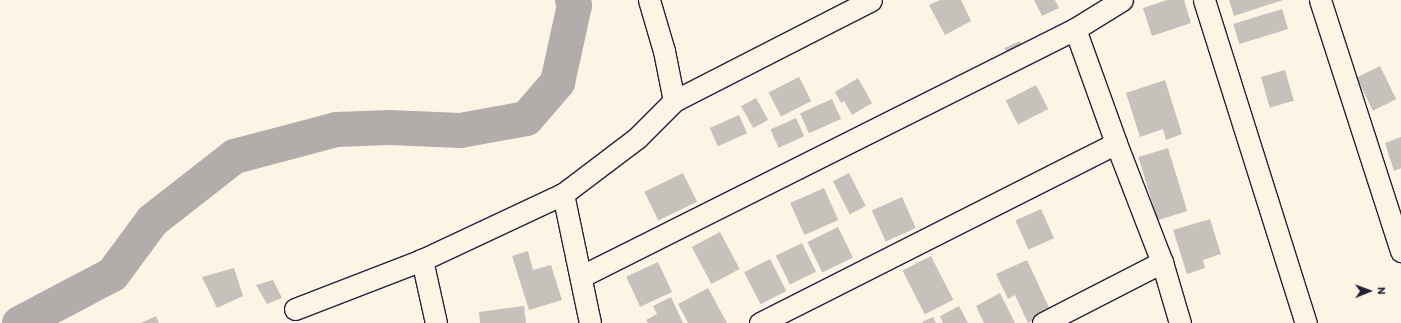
<!DOCTYPE html>
<style>
body{margin:0}
#map{position:relative;width:1401px;height:323px;overflow:hidden;background:#fcf5e5;font-family:Itim,sans-serif}
div>[style]{position:absolute}
.river>*{height:35px;margin:-17.5px;padding:0 17.5px;transform-origin:17.5px;border-radius:17.5px;background:#b2adab}
.building>*{inset:0;background:#c6c1bb;transform-origin:0 0}
.roads{filter:drop-shadow(1px 0 #22223b) drop-shadow(-1px 0 #22223b) drop-shadow(0 1px #22223b) drop-shadow(0 -1px #22223b)}
.street>*{height:21px;margin:-10.5px;padding:0 10.5px;transform-origin:10.5px;border-radius:10.5px;background:#fcf5e5}
span{translate:-50% -50%;white-space:nowrap;text-align:center;line-height:1.15;-webkit-text-stroke:3px #fcf5e5;paint-order:stroke}
.north{position:absolute;left:1349px;top:271px;width:40px;height:40px;-webkit-text-stroke:3px #fcf5e5;paint-order:stroke;rotate:89deg;font-size:11px;font-weight:700;line-height:16px;text-align:center;color:#22223b}
.north::after{content:'';display:block;margin:auto;width:14px;height:18px;background:#22223b;clip-path:polygon(50% 0,100% 100%,50% 72%,0 100%)}
</style>
<div id="map">
<div class="river">
<div style="left:19px;top:323px;width:105px;rotate:-27.8deg"></div>
<div style="left:112px;top:274px;width:67px;rotate:-53.5deg"></div>
<div style="left:152px;top:220px;width:104px;rotate:-38deg"></div>
<div style="left:234px;top:156px;width:106px;rotate:-14.8deg"></div>
<div style="left:336px;top:129px;width:53px;rotate:-2.2deg"></div>
<div style="left:389px;top:127px;width:71px;rotate:2.4deg"></div>
<div style="left:460px;top:130px;width:67px;rotate:-10.3deg"></div>
<div style="left:526px;top:118px;width:48px;rotate:-49.3deg"></div>
<div style="left:557px;top:82px;width:79px;rotate:-77.6deg"></div>
<div style="left:574px;top:5px;width:5px;rotate:-112deg"></div>
</div>
<div class="building">
<div style="clip-path:polygon(940px 0,961px 0,971px 21px,945px 35px,929px 5px)"></div>
<div style="clip-path:polygon(1034px 0,1055px 0,1059px 8px,1042px 16px)"></div>
<div style="clip-path:polygon(1167px 0,1184px 0,1191px 23px,1152px 36px,1143px 8px)"></div>
<div style="clip-path:polygon(1229px 0,1283px 0,1234px 16px)"></div>
<div style="left:1282px;top:9px;width:21px;height:51px;rotate:73deg"></div>
<div style="left:1020px;top:41px;width:10px;height:17px;rotate:66deg"></div>
<div style="left:1380px;top:66px;width:37px;height:26px;rotate:64deg"></div>
<div style="left:1285px;top:70px;width:32px;height:25px;rotate:74deg"></div>
<div style="left:799px;top:77px;width:27px;height:34px;rotate:63deg"></div>
<div style="clip-path:polygon(858px 78px,872px 103px,852px 115px,844px 101px,841px 103px,835px 92px)"></div>
<div style="clip-path:polygon(1165px 80px,1182px 134px,1166px 140px,1163px 129px,1140px 137px,1126px 93px)"></div>
<div style="left:1036px;top:85px;width:27px;height:34px;rotate:63deg"></div>
<div style="left:756px;top:98px;width:25px;height:17px;rotate:61deg"></div>
<div style="left:832px;top:99px;width:22px;height:35px;rotate:66deg"></div>
<div style="left:739px;top:115px;width:20px;height:32px;rotate:66deg"></div>
<div style="left:796px;top:118px;width:20px;height:28px;rotate:66deg"></div>
<div style="clip-path:polygon(1401px 137px,1401px 168px,1394px 171px,1385px 143px)"></div>
<div style="left:1168px;top:148px;width:66px;height:31px;rotate:73deg"></div>
<div style="left:683px;top:173px;width:32px;height:43px;rotate:64deg"></div>
<div style="left:849px;top:173px;width:37px;height:18px;rotate:63deg"></div>
<div style="left:824px;top:188px;width:35px;height:37px;rotate:66deg"></div>
<div style="left:902px;top:197px;width:34px;height:33px;rotate:66deg"></div>
<div style="left:1041px;top:209px;width:32px;height:28px;rotate:66deg"></div>
<div style="clip-path:polygon(1210px 219px,1221px 254px,1203px 260px,1205px 268px,1187px 274px,1173px 230px)"></div>
<div style="left:838px;top:227px;width:34px;height:34px;rotate:64deg"></div>
<div style="left:720px;top:232px;width:42px;height:32px;rotate:62deg"></div>
<div style="left:802px;top:243px;width:32px;height:29px;rotate:64deg"></div>
<div style="clip-path:polygon(528px 251px,533px 270px,551px 265px,562px 300px,529px 310px,512px 256px)"></div>
<div style="left:931px;top:256px;width:49px;height:32px;rotate:63deg"></div>
<div style="left:770px;top:259px;width:36px;height:29px;rotate:63deg"></div>
<div style="clip-path:polygon(1027px 260px,1051px 312px,1028px 323px,1015px 295px,1008px 299px,996px 274px)"></div>
<div style="left:658px;top:262px;width:33px;height:35px;rotate:65deg"></div>
<div style="clip-path:polygon(234px 268px,243px 296px,217px 308px,202px 277px)"></div>
<div style="clip-path:polygon(273px 280px,282px 298px,267px 304px,256px 285px)"></div>
<div style="clip-path:polygon(708px 288px,727px 323px,688px 323px,678px 304px)"></div>
<div style="clip-path:polygon(1000px 293px,1015px 323px,984px 323px,976px 306px)"></div>
<div style="clip-path:polygon(671px 297px,683px 323px,648px 323px,646px 320px,657px 314px,653px 306px)"></div>
<div style="clip-path:polygon(524px 306px,526px 323px,480px 323px,479px 312px)"></div>
<div style="clip-path:polygon(959px 306px,968px 323px,943px 323px,940px 316px)"></div>
<div style="clip-path:polygon(156px 316px,159px 323px,141px 323px)"></div>
<div style="clip-path:polygon(933px 317px,936px 323px,923px 323px,922px 322px)"></div>
</div>
<div class="roads">
<div class="street">
<div style="left:1204px;top:0;width:339px;rotate:72.5deg"></div>
<div style="left:1320px;top:0;width:264px;rotate:72.1deg"></div>
<div style="left:1075px;top:29px;width:121px;rotate:70.2deg"></div>
<div style="left:1116px;top:143px;width:128px;rotate:68.9deg"></div>
<div style="left:1162px;top:262px;width:64px;rotate:73.6deg"></div>
<div style="left:674px;top:101px;width:221px;rotate:-27.1deg"></div>
<div style="left:582px;top:276px;width:551px;rotate:-26.61deg"></div>
<div style="left:1075px;top:29px;width:55px;rotate:-31.7deg"></div>
<div style="left:295px;top:309px;width:136px;rotate:-21.1deg"></div>
<div style="left:436px;top:323px;width:65px;rotate:-102.5deg"></div>
<div style="left:422px;top:260px;width:156px;rotate:-25.1deg"></div>
<div style="left:590px;top:323px;width:132px;rotate:-101.8deg"></div>
<div style="left:563px;top:194px;width:93px;rotate:-37.1deg"></div>
<div style="left:637px;top:138px;width:52px;rotate:-45deg"></div>
<div style="left:674px;top:101px;width:51px;rotate:-101.3deg"></div>
<div style="left:664px;top:51px;width:53px;rotate:-106.4deg"></div>
<div style="left:760px;top:323px;width:399px;rotate:-26.8deg"></div>
<div style="left:1043px;top:323px;width:134px;rotate:-27.1deg"></div>
</div>
</div>
<div class="north">N</div>
</div>
